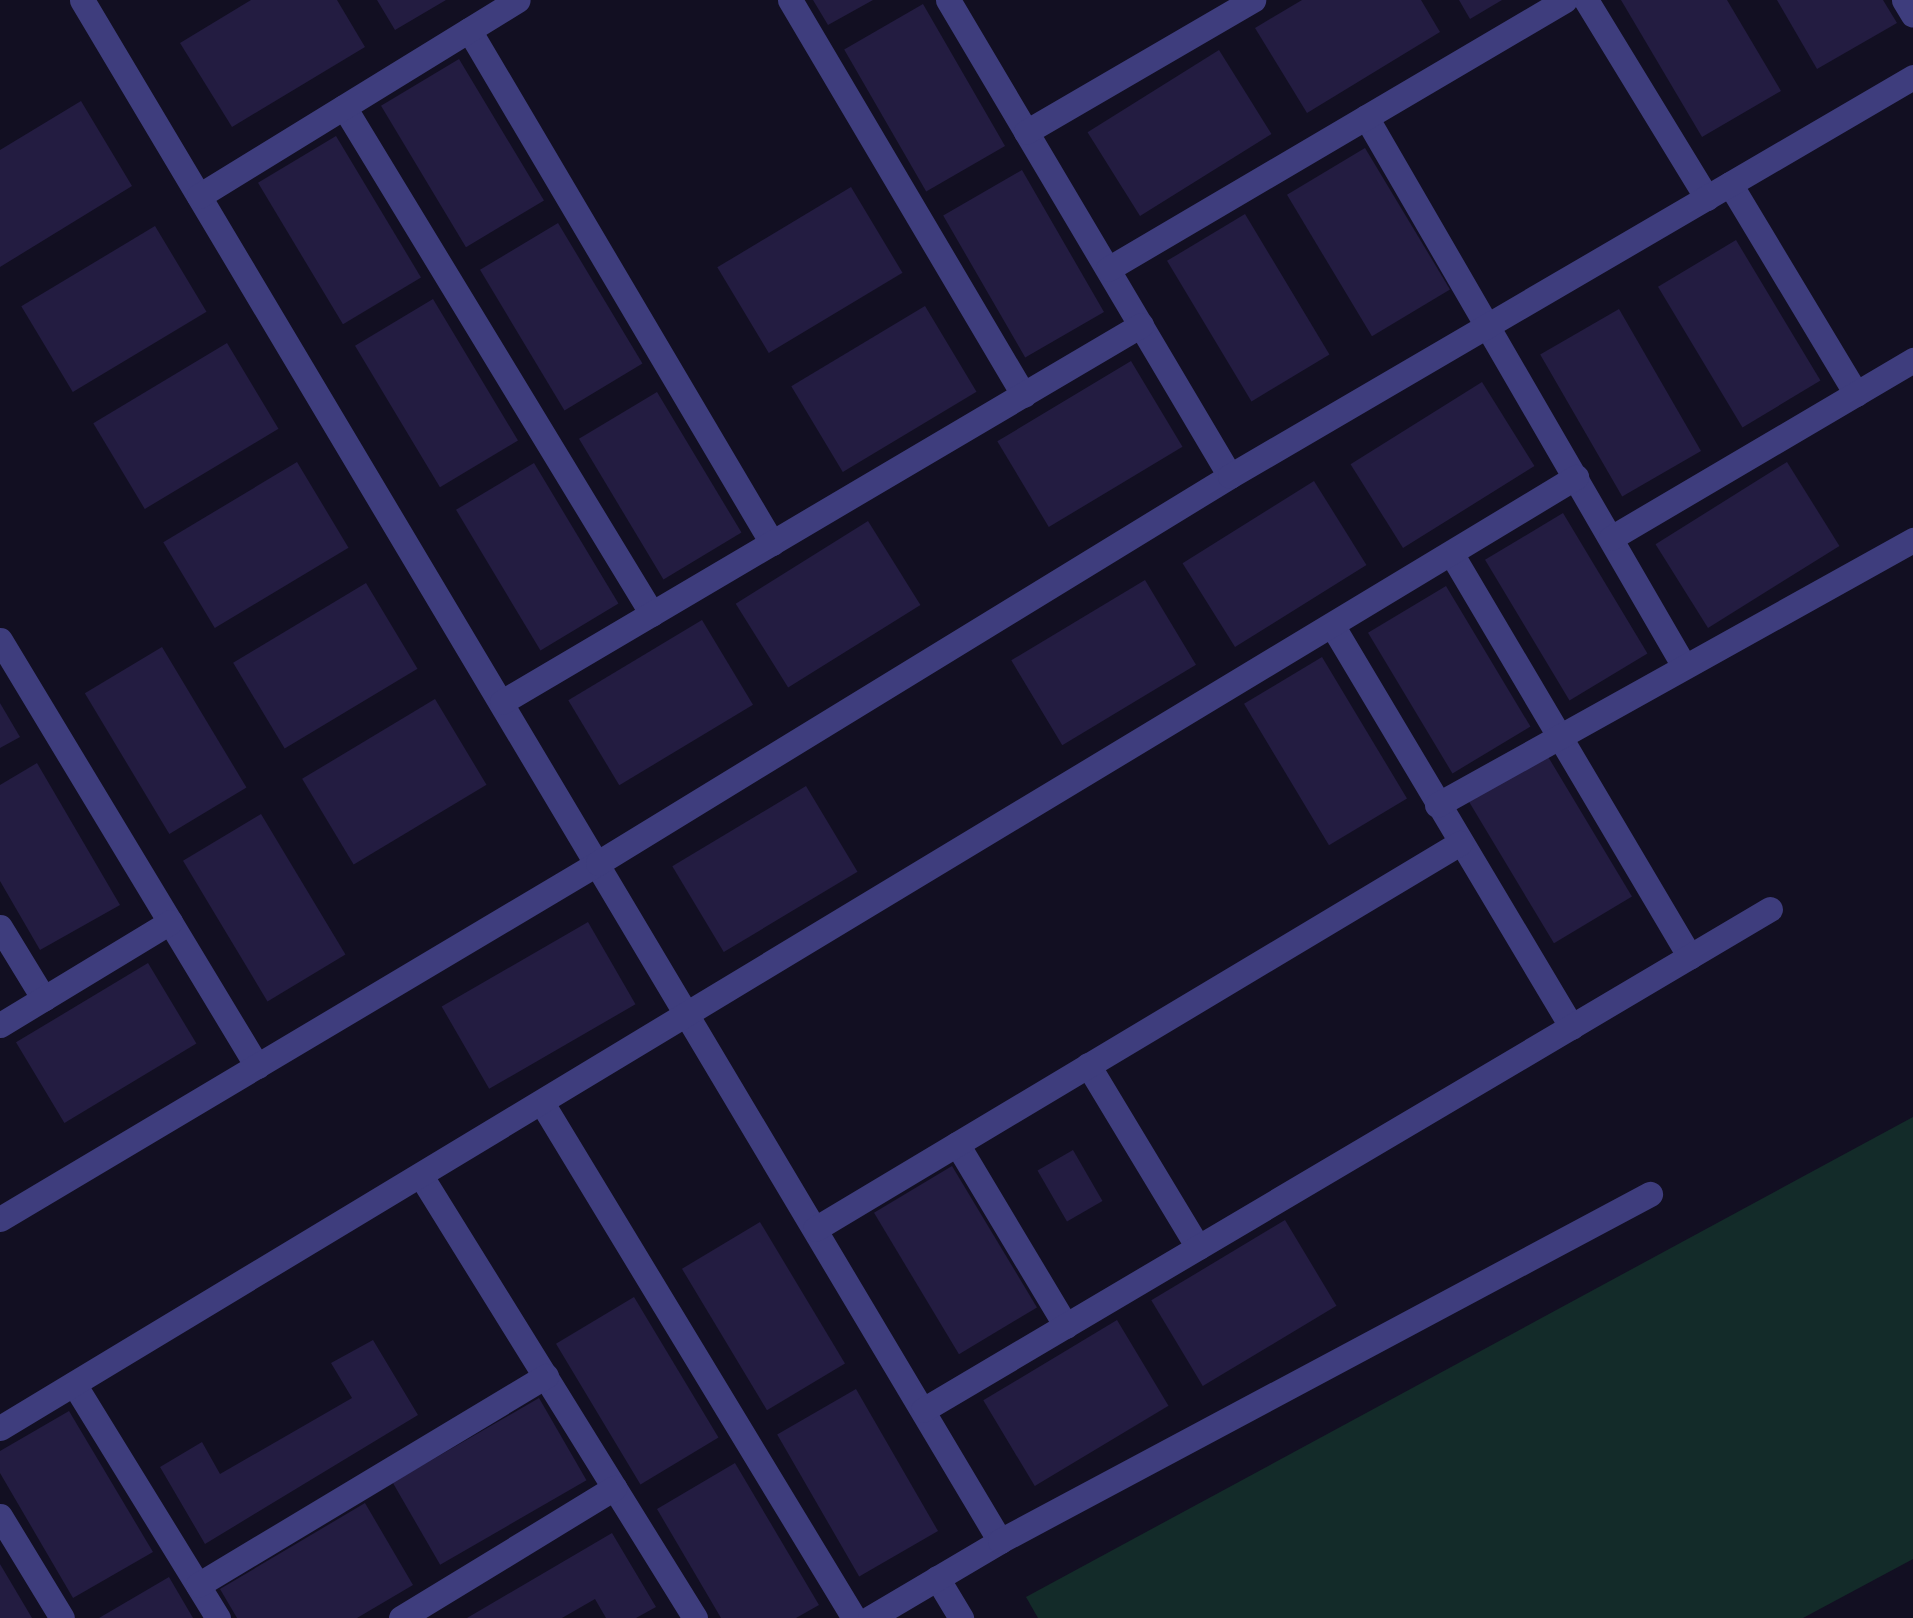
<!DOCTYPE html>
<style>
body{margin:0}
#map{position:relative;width:1913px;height:1618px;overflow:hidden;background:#120f22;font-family:Montserrat,sans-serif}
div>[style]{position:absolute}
.green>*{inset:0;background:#132b29}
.building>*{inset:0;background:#231c41;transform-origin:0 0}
.minor>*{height:25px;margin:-12.5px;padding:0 12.5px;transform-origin:12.5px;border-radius:12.5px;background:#3e3d7d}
span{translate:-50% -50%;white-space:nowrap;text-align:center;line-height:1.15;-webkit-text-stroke:8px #120f22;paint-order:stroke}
</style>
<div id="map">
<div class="green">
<div style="clip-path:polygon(1913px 1117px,1913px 1559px,1803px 1618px,1038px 1618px,1026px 1597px)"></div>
</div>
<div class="building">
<div style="clip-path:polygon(251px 0,337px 0,365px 47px,232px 127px,180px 43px)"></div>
<div style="clip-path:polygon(377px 0,446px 0,395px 30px)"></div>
<div style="clip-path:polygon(813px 0,873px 0,828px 25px)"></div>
<div style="clip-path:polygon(1302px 0,1421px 0,1440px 32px,1307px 113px,1255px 28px)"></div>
<div style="clip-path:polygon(1459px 0,1502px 0,1470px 19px)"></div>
<div style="clip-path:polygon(1621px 0,1727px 0,1781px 91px,1702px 137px)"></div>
<div style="clip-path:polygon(1777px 0,1883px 0,1897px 23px,1817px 69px)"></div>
<div style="left:923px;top:4px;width:164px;height:91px;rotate:60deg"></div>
<div style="left:1219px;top:50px;width:99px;height:155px;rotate:58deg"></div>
<div style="left:459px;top:59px;width:165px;height:91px;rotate:59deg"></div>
<div style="clip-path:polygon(81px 101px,132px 186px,0 267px,0 150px)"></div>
<div style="left:336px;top:136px;width:165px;height:91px;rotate:59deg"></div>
<div style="left:1365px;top:148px;width:165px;height:91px;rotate:59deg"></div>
<div style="left:1022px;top:170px;width:164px;height:91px;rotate:60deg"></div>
<div style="left:851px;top:187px;width:100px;height:156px;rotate:59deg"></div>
<div style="left:1245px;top:214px;width:164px;height:91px;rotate:59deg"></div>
<div style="left:558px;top:223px;width:164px;height:91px;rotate:59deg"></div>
<div style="left:155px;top:226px;width:100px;height:156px;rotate:59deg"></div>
<div style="left:1736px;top:240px;width:164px;height:91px;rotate:59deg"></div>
<div style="left:433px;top:299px;width:165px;height:91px;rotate:59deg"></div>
<div style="left:925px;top:306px;width:100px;height:156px;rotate:59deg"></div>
<div style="left:1619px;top:309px;width:164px;height:91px;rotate:60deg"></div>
<div style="left:227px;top:343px;width:100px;height:156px;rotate:59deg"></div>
<div style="left:1131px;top:361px;width:100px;height:156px;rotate:59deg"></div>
<div style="left:1482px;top:382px;width:99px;height:155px;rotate:58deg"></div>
<div style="left:657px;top:392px;width:164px;height:91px;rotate:59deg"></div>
<div style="left:297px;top:462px;width:100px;height:156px;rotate:59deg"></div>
<div style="left:1787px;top:462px;width:99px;height:155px;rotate:58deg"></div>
<div style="left:534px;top:463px;width:164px;height:91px;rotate:59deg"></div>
<div style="left:1314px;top:481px;width:99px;height:155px;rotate:58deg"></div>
<div style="left:1563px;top:513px;width:164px;height:91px;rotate:59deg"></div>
<div style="left:868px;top:521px;width:99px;height:156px;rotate:58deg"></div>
<div style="left:1145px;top:580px;width:99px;height:156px;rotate:59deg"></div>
<div style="left:366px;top:583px;width:100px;height:155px;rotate:59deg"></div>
<div style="left:1446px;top:586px;width:164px;height:91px;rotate:59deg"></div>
<div style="left:702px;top:620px;width:99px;height:156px;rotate:59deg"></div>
<div style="left:162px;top:647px;width:164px;height:90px;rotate:59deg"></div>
<div style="left:1322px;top:657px;width:165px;height:91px;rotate:59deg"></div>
<div style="left:435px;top:699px;width:100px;height:155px;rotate:59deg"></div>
<div style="clip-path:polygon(0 703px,20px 737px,0 748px)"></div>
<div style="left:1547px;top:755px;width:165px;height:91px;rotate:59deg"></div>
<div style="clip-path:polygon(37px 763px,120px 905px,40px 950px,0 881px,0 785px)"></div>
<div style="left:806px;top:786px;width:100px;height:156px;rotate:59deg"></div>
<div style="left:261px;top:814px;width:164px;height:91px;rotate:59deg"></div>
<div style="left:588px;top:922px;width:95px;height:169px;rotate:60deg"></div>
<div style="left:148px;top:963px;width:94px;height:154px;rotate:59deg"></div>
<div style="left:1073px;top:1150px;width:59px;height:41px;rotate:60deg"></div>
<div style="left:952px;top:1166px;width:165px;height:91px;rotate:59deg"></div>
<div style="left:1285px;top:1220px;width:100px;height:156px;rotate:59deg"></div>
<div style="left:760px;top:1222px;width:165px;height:91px;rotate:59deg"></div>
<div style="left:634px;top:1297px;width:164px;height:91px;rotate:59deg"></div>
<div style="left:1117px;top:1320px;width:100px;height:156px;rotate:59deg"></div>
<div style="clip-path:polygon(373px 1340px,418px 1415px,205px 1544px,160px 1467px,202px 1442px,220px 1474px,352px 1398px,331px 1363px)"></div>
<div style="left:856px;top:1389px;width:164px;height:91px;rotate:60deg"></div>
<div style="left:539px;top:1398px;width:95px;height:169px;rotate:60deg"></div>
<div style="clip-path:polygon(69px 1411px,153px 1552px,73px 1598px,0 1473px,0 1451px)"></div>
<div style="clip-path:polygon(735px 1463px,819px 1605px,796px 1618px,721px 1618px,657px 1509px)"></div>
<div style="clip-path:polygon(365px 1503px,413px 1585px,357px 1618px,237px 1618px,220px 1589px)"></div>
<div style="clip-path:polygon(612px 1533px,656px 1607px,636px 1618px,606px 1618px,595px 1599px,562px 1618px,467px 1618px)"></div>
<div style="clip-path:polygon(0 1564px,32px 1618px,0 1618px)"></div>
<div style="clip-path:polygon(169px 1577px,193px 1618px,99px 1618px)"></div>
</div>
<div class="minor">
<div style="left:82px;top:0;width:1794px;rotate:59.22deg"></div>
<div style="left:790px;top:0;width:459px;rotate:59.4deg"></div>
<div style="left:948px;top:0;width:553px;rotate:59.36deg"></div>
<div style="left:1586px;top:0;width:232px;rotate:58.6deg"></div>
<div style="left:1904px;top:0;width:17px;rotate:59deg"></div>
<div style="left:469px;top:30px;width:596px;rotate:59.43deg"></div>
<div style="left:344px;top:107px;width:593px;rotate:58.72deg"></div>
<div style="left:1366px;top:117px;width:634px;rotate:59.92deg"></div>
<div style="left:1026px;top:132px;width:263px;rotate:-30.2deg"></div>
<div style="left:1730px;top:184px;width:245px;rotate:59deg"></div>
<div style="left:199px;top:196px;width:374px;rotate:-31.6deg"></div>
<div style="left:1108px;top:269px;width:530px;rotate:-30.48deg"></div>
<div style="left:1611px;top:538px;width:351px;rotate:-30.5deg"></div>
<div style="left:1451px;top:553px;width:469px;rotate:59.4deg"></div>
<div style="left:1332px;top:625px;width:468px;rotate:59.2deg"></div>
<div style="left:0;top:640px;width:498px;rotate:58.9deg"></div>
<div style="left:502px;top:702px;width:742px;rotate:-30.54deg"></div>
<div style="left:1437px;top:805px;width:545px;rotate:-29.11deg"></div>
<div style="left:0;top:927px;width:84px;rotate:58.6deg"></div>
<div style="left:0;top:1025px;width:199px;rotate:-31.2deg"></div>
<div style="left:1088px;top:1065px;width:213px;rotate:58.9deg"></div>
<div style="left:542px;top:1103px;width:602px;rotate:58.79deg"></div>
<div style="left:957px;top:1144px;width:212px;rotate:59.1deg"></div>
<div style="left:421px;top:1176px;width:520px;rotate:58.2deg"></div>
<div style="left:0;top:1219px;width:696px;rotate:-30.77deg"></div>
<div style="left:598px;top:863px;width:741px;rotate:-31.48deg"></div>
<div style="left:1230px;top:476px;width:791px;rotate:-30.29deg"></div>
<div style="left:815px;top:1229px;width:752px;rotate:-30.9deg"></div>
<div style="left:74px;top:1384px;width:275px;rotate:58.4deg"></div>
<div style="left:923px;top:1410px;width:984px;rotate:-30.6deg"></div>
<div style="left:0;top:1428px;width:1841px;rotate:-31.11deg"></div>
<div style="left:0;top:1516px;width:119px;rotate:58.7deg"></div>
<div style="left:937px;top:1578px;width:47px;rotate:59deg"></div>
<div style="left:198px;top:1585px;width:406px;rotate:-31deg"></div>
<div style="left:401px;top:1618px;width:250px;rotate:-31.4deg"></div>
<div style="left:870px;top:1618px;width:151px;rotate:-30.6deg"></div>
<div style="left:1000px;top:1541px;width:737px;rotate:-28.1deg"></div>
</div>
</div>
